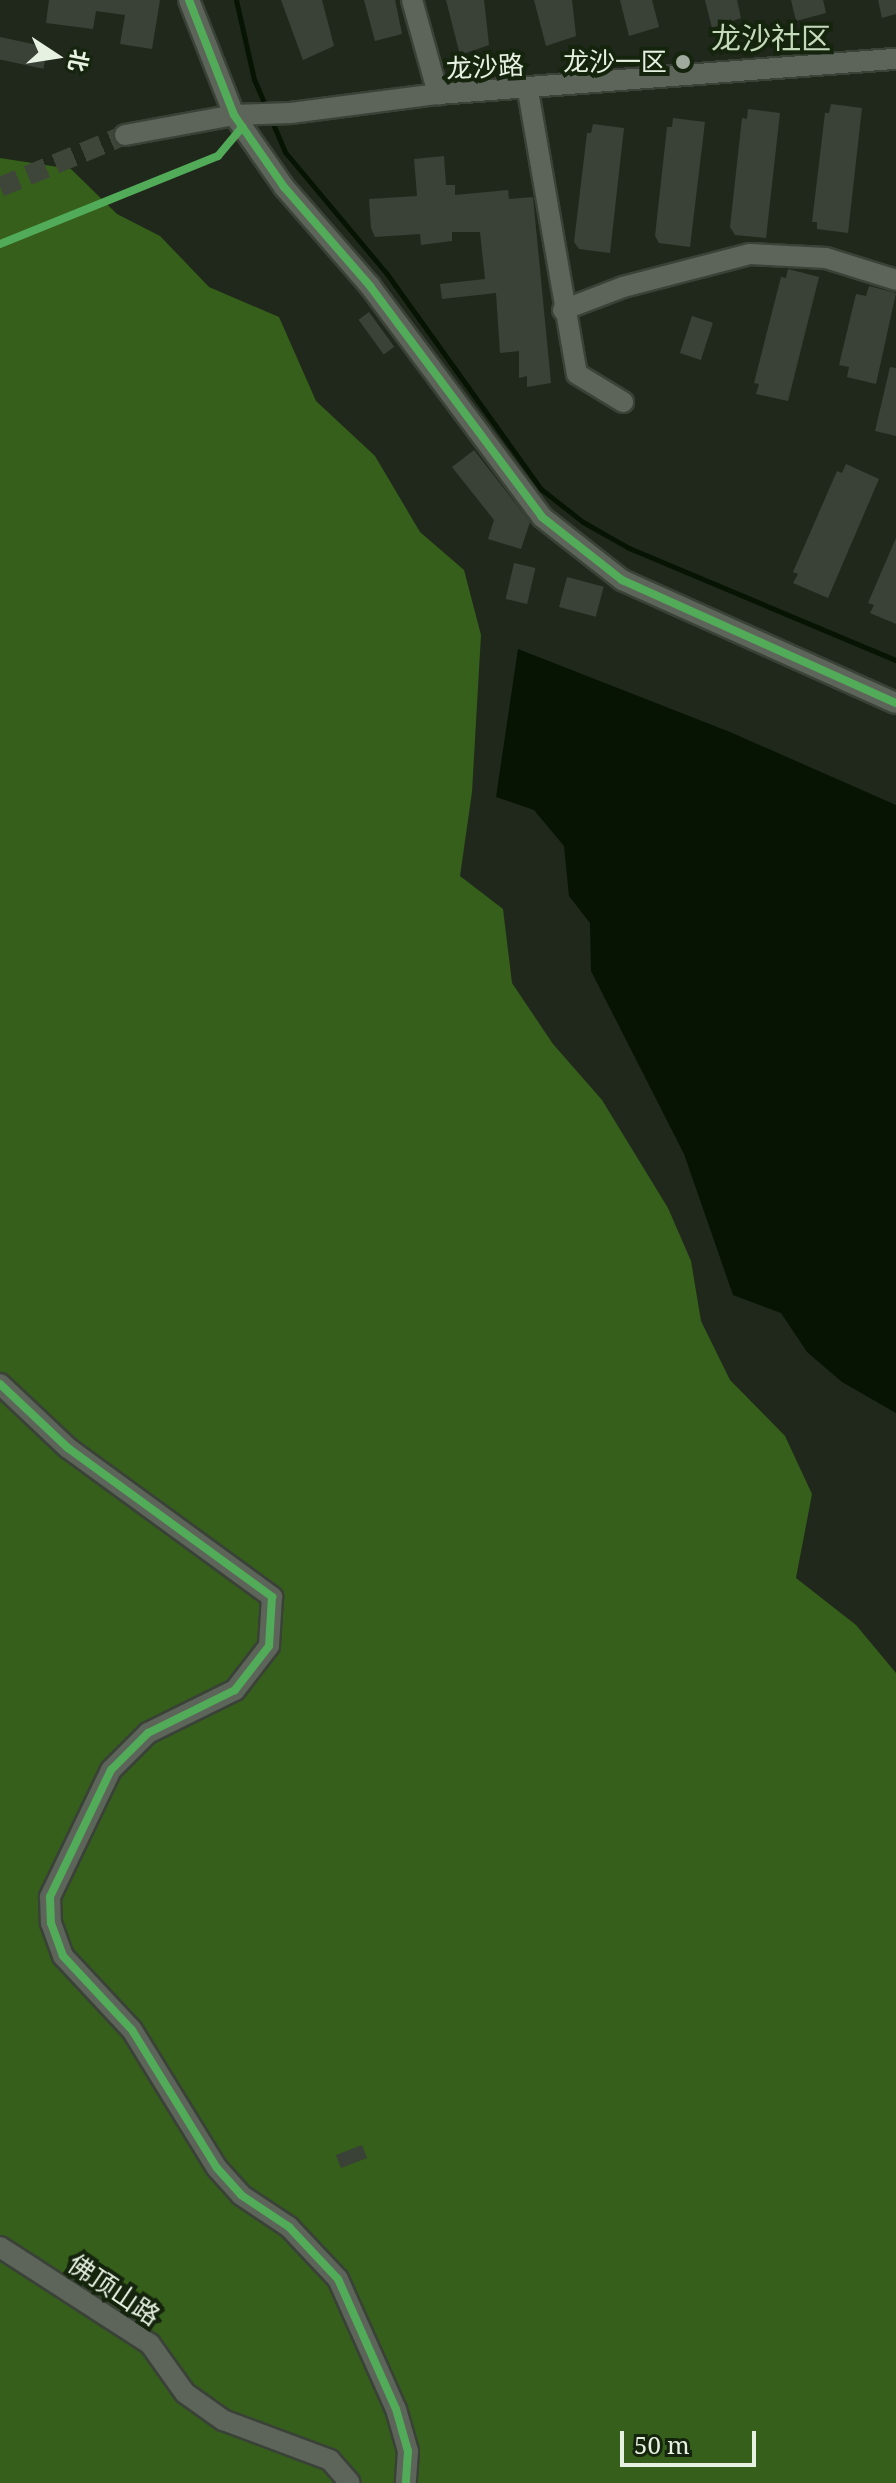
<!DOCTYPE html>
<meta charset="utf-8">
<style>
body{margin:0}
#map{position:relative;width:896px;height:2483px;overflow:hidden;background:#20281c;font-family:"Noto Serif","Noto Sans SC",serif}
div>[style]{position:absolute}
.forest>*{inset:0;background:#355f1a}
.water>*{inset:0;background:#071403}
.stream>*{height:5px;margin:-2.5px;padding:0 2.5px;transform-origin:2.5px;border-radius:2.5px;background:#071403}
.building>*{inset:0;background:#3a4137;transform-origin:0 0}
.street-tunnel>*{height:20px;margin-top:-10px;transform-origin:0;background:repeating-linear-gradient(90deg,#3e463a 0 20px,transparent 0 30px)}
.roads{filter:drop-shadow(2px 0 #3a4237) drop-shadow(-2px 0 #3a4237) drop-shadow(0 2px #3a4237) drop-shadow(0 -2px #3a4237)}
.street>*{height:20px;margin:-10px;padding:0 10px;transform-origin:10px;border-radius:10px;background:#5d645a}
.cycleway>*{height:8px;margin:-4px;padding:0 4px;transform-origin:4px;border-radius:4px;background:#51ab58}
.dots>*{width:22px;height:22px;translate:-50% -50%;box-sizing:border-box;border:4px solid #15240d;border-radius:50%}
span{translate:-50% -50%;white-space:nowrap;text-align:center;line-height:1.15;-webkit-text-stroke:8px #15240d;paint-order:stroke}
.poi-label{font-size:26px;color:#e7f1e2}
.right{translate:-100% -50%;text-align:right}
.street-label{font-size:26px;color:#e7f1e2}
.quarter-label{font-size:30px;color:#c5d9bb}
.north{position:absolute;left:16px;top:16px;width:80px;height:80px;-webkit-text-stroke:6px #15240d;paint-order:stroke;rotate:102deg;font-size:22px;font-weight:700;line-height:32px;text-align:center;color:#e7f1e2}
.north::after{content:'';display:block;margin:auto;width:28px;height:36px;background:#e7f1e2;clip-path:polygon(50% 0,100% 100%,50% 72%,0 100%)}
.scale{position:absolute;left:620px;top:2431px;width:136px;height:36px;box-sizing:border-box;border:4px solid #e7f1e2;border-top:0;padding-left:10px;font-size:24px;line-height:28px;white-space:nowrap;color:#e7f1e2;-webkit-text-stroke:6px #15240d;paint-order:stroke}
</style>
<div id="map">
<div class="forest">
<div style="clip-path:polygon(0 158px,71px 169px,117px 214px,160px 236px,209px 287px,279px 317px,316px 401px,375px 456px,420px 532px,464px 570px,481px 635px,472px 792px,460px 876px,503px 909px,512px 983px,553px 1044px,602px 1100px,668px 1208px,691px 1261px,701px 1321px,730px 1380px,785px 1436px,812px 1494px,796px 1578px,856px 1625px,896px 1673px,896px 2483px,0 2483px)"></div>
</div>
<div class="water">
<div style="clip-path:polygon(518px 649px,730px 732px,896px 805px,896px 1413px,842px 1382px,807px 1352px,781px 1313px,733px 1295px,684px 1154px,591px 971px,590px 923px,569px 896px,564px 846px,534px 810px,496px 797px)"></div>
</div>
<div class="stream">
<div style="left:236px;top:0;width:81px;rotate:77.2deg"></div>
<div style="left:254px;top:79px;width:34px;rotate:67deg"></div>
<div style="left:271px;top:119px;width:36px;rotate:67deg"></div>
<div style="left:285px;top:152px;width:159px;rotate:50.1deg"></div>
<div style="left:387px;top:274px;width:264px;rotate:54.4deg"></div>
<div style="left:541px;top:489px;width:53px;rotate:38.2deg"></div>
<div style="left:583px;top:522px;width:53px;rotate:29.5deg"></div>
<div style="left:629px;top:548px;width:290px;rotate:22.8deg"></div>
</div>
<div class="building">
<div style="clip-path:polygon(49px 0,160px 0,152px 49px,120px 44px,125px 15px,96px 11px,93px 29px,46px 23px)"></div>
<div style="clip-path:polygon(281px 0,322px 0,334px 46px,303px 60px)"></div>
<div style="clip-path:polygon(364px 0,395px 0,402px 34px,375px 41px)"></div>
<div style="clip-path:polygon(446px 0,484px 0,489px 45px,460px 55px)"></div>
<div style="clip-path:polygon(534px 0,572px 0,576px 36px,546px 46px)"></div>
<div style="clip-path:polygon(620px 0,652px 0,659px 27px,629px 36px)"></div>
<div style="clip-path:polygon(705px 0,737px 0,741px 18px,712px 28px)"></div>
<div style="clip-path:polygon(791px 0,823px 0,826px 13px,796px 21px)"></div>
<div style="clip-path:polygon(878px 0,896px 0,896px 14px,882px 18px)"></div>
<div style="left:0;top:37px;width:49px;height:22px;rotate:12deg"></div>
<div style="clip-path:polygon(831px 104px,862px 108px,848px 233px,817px 229px,817px 222px,812px 222px,825px 113px,829px 113px)"></div>
<div style="clip-path:polygon(748px 109px,780px 113px,766px 238px,735px 235px,730px 227px,742px 118px,747px 119px)"></div>
<div style="clip-path:polygon(673px 118px,705px 122px,690px 247px,659px 243px,655px 236px,667px 127px,672px 127px)"></div>
<div style="clip-path:polygon(593px 124px,624px 128px,610px 253px,579px 249px,574px 242px,587px 133px,591px 133px)"></div>
<div style="clip-path:polygon(444px 156px,446px 185px,455px 185px,455px 195px,508px 190px,509px 199px,533px 197px,551px 383px,527px 387px,527px 376px,519px 378px,519px 351px,500px 353px,496px 293px,442px 299px,440px 284px,485px 279px,480px 232px,452px 232px,452px 241px,421px 245px,420px 234px,375px 237px,371px 228px,369px 199px,417px 196px,414px 159px)"></div>
<div style="clip-path:polygon(788px 269px,819px 277px,788px 401px,756px 394px,759px 384px,754px 383px,781px 277px,786px 278px)"></div>
<div style="clip-path:polygon(869px 286px,896px 293px,876px 384px,847px 377px,849px 367px,839px 365px,856px 294px,866px 296px)"></div>
<div style="left:369px;top:312px;width:43px;height:13px;rotate:54deg"></div>
<div style="left:692px;top:316px;width:22px;height:39px;rotate:18deg"></div>
<div style="clip-path:polygon(890px 367px,896px 368px,896px 436px,875px 431px)"></div>
<div style="clip-path:polygon(474px 450px,530px 522px,521px 549px,488px 539px,494px 520px,452px 467px)"></div>
<div style="clip-path:polygon(846px 464px,879px 479px,828px 598px,793px 583px,798px 574px,793px 572px,837px 471px,842px 473px)"></div>
<div style="clip-path:polygon(896px 538px,896px 624px,870px 613px,874px 605px,868px 603px)"></div>
<div style="left:514px;top:563px;width:22px;height:37px;rotate:13deg"></div>
<div style="left:567px;top:577px;width:38px;height:31px;rotate:15deg"></div>
<div style="left:362px;top:2145px;width:14px;height:28px;rotate:69deg"></div>
</div>
<div class="street-tunnel">
<div style="left:0;top:187px;width:135px;rotate:-22.6deg"></div>
</div>
<div class="roads">
<div class="street">
<div style="left:189px;top:0;width:123px;rotate:68.6deg"></div>
<div style="left:234px;top:115px;width:88px;rotate:55.2deg"></div>
<div style="left:284px;top:187px;width:131px;rotate:49deg"></div>
<div style="left:370px;top:286px;width:288px;rotate:53.3deg"></div>
<div style="left:542px;top:517px;width:102px;rotate:38.2deg"></div>
<div style="left:622px;top:580px;width:300px;rotate:24.2deg"></div>
<div style="left:412px;top:0;width:98px;rotate:74.5deg"></div>
<div style="left:528px;top:91px;width:287px;rotate:80.2deg"></div>
<div style="left:577px;top:374px;width:54px;rotate:31.3deg"></div>
<div style="left:125px;top:135px;width:111px;rotate:-10.4deg"></div>
<div style="left:234px;top:115px;width:57px;rotate:-2deg"></div>
<div style="left:291px;top:113px;width:148px;rotate:-7.4deg"></div>
<div style="left:438px;top:94px;width:459px;rotate:-4.4deg"></div>
<div style="left:563px;top:310px;width:64px;rotate:-21deg"></div>
<div style="left:623px;top:287px;width:131px;rotate:-14.6deg"></div>
<div style="left:750px;top:254px;width:76px;rotate:3deg"></div>
<div style="left:826px;top:258px;width:73px;rotate:17.4deg"></div>
<div style="left:0;top:1384px;width:93px;rotate:43.3deg"></div>
<div style="left:68px;top:1448px;width:253px;rotate:36.1deg"></div>
<div style="left:272px;top:1597px;width:49px;rotate:93.5deg"></div>
<div style="left:269px;top:1646px;width:56px;rotate:127.7deg"></div>
<div style="left:235px;top:1690px;width:97px;rotate:153.7deg"></div>
<div style="left:148px;top:1733px;width:52px;rotate:135deg"></div>
<div style="left:111px;top:1770px;width:141px;rotate:115.7deg"></div>
<div style="left:50px;top:1897px;width:26px;rotate:88deg"></div>
<div style="left:51px;top:1923px;width:35px;rotate:70deg"></div>
<div style="left:63px;top:1956px;width:101px;rotate:47deg"></div>
<div style="left:132px;top:2030px;width:162px;rotate:58.4deg"></div>
<div style="left:217px;top:2168px;width:36px;rotate:48deg"></div>
<div style="left:241px;top:2195px;width:58px;rotate:33.7deg"></div>
<div style="left:289px;top:2227px;width:71px;rotate:46.7deg"></div>
<div style="left:338px;top:2279px;width:142px;rotate:66deg"></div>
<div style="left:396px;top:2409px;width:44px;rotate:74.1deg"></div>
<div style="left:408px;top:2451px;width:32px;rotate:94deg"></div>
<div style="left:0;top:2247px;width:179px;rotate:32.9deg"></div>
<div style="left:150px;top:2344px;width:60px;rotate:54.5deg"></div>
<div style="left:185px;top:2393px;width:47px;rotate:35.4deg"></div>
<div style="left:223px;top:2420px;width:114px;rotate:20.5deg"></div>
<div style="left:330px;top:2460px;width:30px;rotate:49deg"></div>
</div>
</div>
<div class="cycleway">
<div style="left:189px;top:0;width:123px;rotate:68.6deg"></div>
<div style="left:234px;top:115px;width:88px;rotate:55.2deg"></div>
<div style="left:284px;top:187px;width:131px;rotate:49deg"></div>
<div style="left:370px;top:286px;width:288px;rotate:53.3deg"></div>
<div style="left:542px;top:517px;width:102px;rotate:38.2deg"></div>
<div style="left:622px;top:580px;width:300px;rotate:24.2deg"></div>
<div style="left:0;top:244px;width:235px;rotate:-22deg"></div>
<div style="left:218px;top:156px;width:38px;rotate:-50deg"></div>
<div style="left:0;top:1384px;width:93px;rotate:43.3deg"></div>
<div style="left:68px;top:1448px;width:253px;rotate:36.1deg"></div>
<div style="left:272px;top:1597px;width:49px;rotate:93.5deg"></div>
<div style="left:269px;top:1646px;width:56px;rotate:127.7deg"></div>
<div style="left:235px;top:1690px;width:97px;rotate:153.7deg"></div>
<div style="left:148px;top:1733px;width:52px;rotate:135deg"></div>
<div style="left:111px;top:1770px;width:141px;rotate:115.7deg"></div>
<div style="left:50px;top:1897px;width:26px;rotate:88deg"></div>
<div style="left:51px;top:1923px;width:35px;rotate:70deg"></div>
<div style="left:63px;top:1956px;width:101px;rotate:47deg"></div>
<div style="left:132px;top:2030px;width:162px;rotate:58.4deg"></div>
<div style="left:217px;top:2168px;width:36px;rotate:48deg"></div>
<div style="left:241px;top:2195px;width:58px;rotate:33.7deg"></div>
<div style="left:289px;top:2227px;width:71px;rotate:46.7deg"></div>
<div style="left:338px;top:2279px;width:142px;rotate:66deg"></div>
<div style="left:396px;top:2409px;width:44px;rotate:74.1deg"></div>
<div style="left:408px;top:2451px;width:32px;rotate:94deg"></div>
</div>
<div class="dots">
<div style="left:683px;top:62px;background:#a1ab9d"></div>
</div>
<div class="poi-label">
<span class="right" style="left:667px;top:62px">龙沙一区</span>
</div>
<div class="street-label">
<span style="left:485px;top:67px;rotate:-3deg">龙沙路</span>
<span style="left:114px;top:2290px;rotate:34deg">佛顶山路</span>
</div>
<div class="quarter-label">
<span style="left:771px;top:38px">龙沙社区</span>
</div>
<div class="north">北</div>
<div class="scale">50 m</div>
</div>
